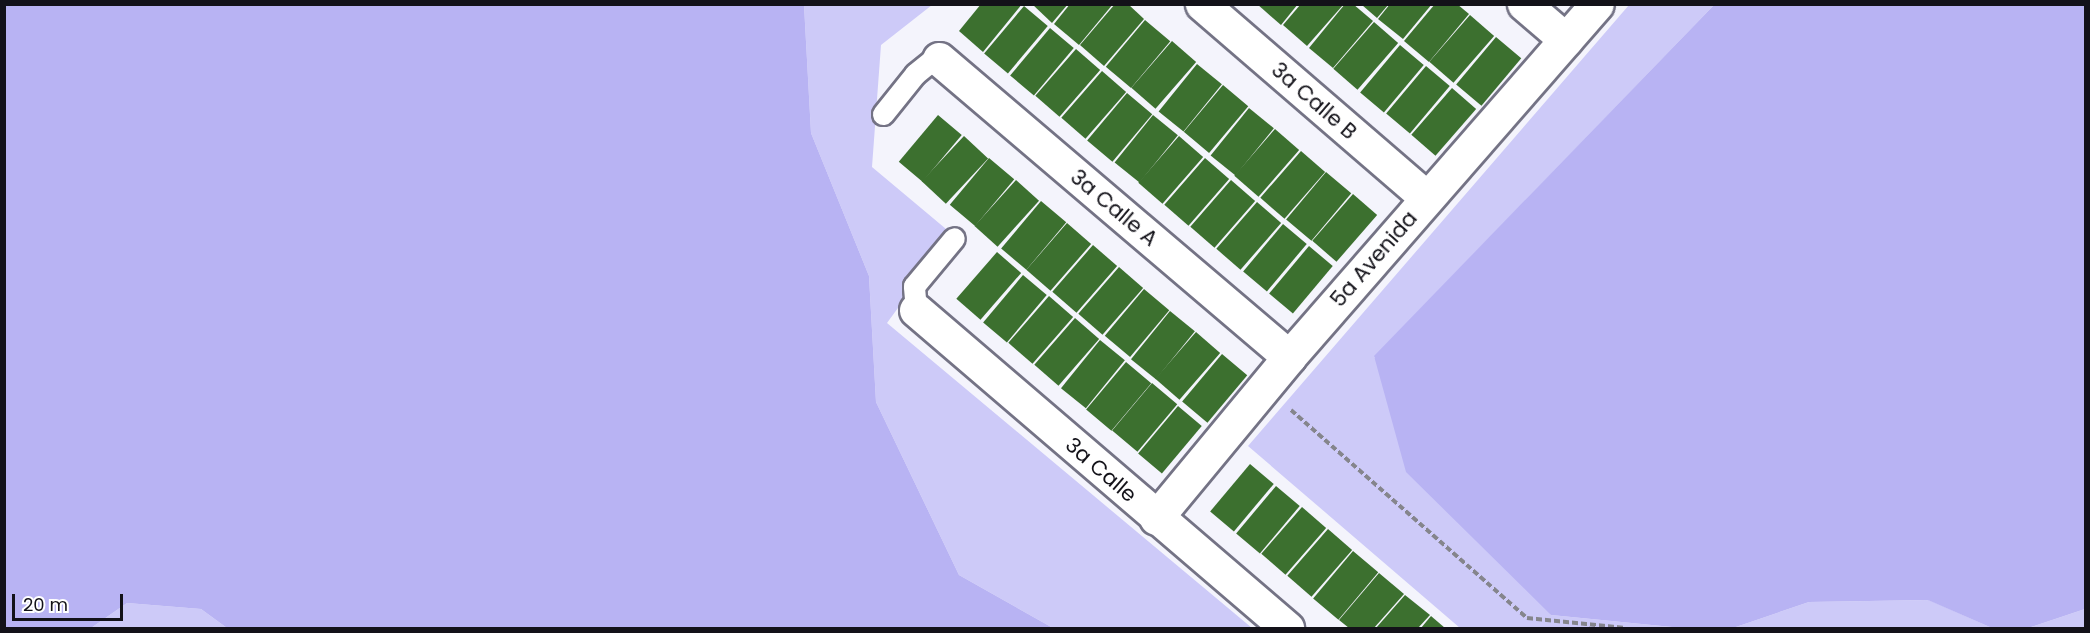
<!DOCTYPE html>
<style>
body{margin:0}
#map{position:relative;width:2090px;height:633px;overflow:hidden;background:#f4f4fc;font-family:Poppins,sans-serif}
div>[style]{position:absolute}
.green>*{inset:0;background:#cdcaf8}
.forest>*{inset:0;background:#b8b3f3}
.building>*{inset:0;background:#3c702f;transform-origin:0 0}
.path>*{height:4px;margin-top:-2px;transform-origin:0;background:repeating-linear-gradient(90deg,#85858c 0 6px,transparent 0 9px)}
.roads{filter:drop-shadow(2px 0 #747385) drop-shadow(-2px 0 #747385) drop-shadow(0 2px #747385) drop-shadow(0 -2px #747385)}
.lane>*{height:21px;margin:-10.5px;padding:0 10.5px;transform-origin:10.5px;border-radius:10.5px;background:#fff}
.street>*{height:33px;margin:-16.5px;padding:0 16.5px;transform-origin:16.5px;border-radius:16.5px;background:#fff}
span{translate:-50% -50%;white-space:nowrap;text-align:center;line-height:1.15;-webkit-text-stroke:6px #fff;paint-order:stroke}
.street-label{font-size:21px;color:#131219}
.frame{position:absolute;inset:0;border:6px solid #131219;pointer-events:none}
.scale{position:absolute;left:12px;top:594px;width:111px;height:27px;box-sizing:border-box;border:3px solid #131219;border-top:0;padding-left:8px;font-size:18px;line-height:21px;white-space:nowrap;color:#131219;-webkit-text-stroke:4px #fff;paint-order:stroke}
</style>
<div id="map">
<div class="green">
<div style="clip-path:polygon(804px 5px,932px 5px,881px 45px,872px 167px,952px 234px,887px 323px,1252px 628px,1053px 628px,959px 575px,876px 402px,869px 276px,811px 133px)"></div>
<div style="clip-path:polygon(1629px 5px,1714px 5px,1374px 357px,1551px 615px,1682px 628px,1460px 628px,1248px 446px)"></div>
<div style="clip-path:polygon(1929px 600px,1992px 628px,1733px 628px,1809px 602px)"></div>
<div style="clip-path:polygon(127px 603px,201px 609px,227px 628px,91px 628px)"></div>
<div style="clip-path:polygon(2085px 609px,2085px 628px,2028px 628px)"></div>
</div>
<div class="forest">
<div style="clip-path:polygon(4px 5px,804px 5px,811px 133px,869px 276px,876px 402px,959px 575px,1053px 628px,227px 628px,201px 609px,127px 603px,91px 628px,5px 628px)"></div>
<div style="clip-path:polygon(1714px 5px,2085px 5px,2085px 609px,2028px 628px,1992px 628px,1928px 600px,1809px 602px,1733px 628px,1682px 628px,1551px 615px,1406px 472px,1374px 356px)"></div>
</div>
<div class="building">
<div style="clip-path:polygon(981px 4px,1022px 4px,983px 52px,959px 31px)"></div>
<div style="clip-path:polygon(1032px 4px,1068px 4px,1052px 23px)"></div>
<div style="clip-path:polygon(1070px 4px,1113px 4px,1079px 45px,1054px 24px)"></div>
<div style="clip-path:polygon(1115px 4px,1128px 4px,1144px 19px,1104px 66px,1080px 45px)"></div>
<div style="clip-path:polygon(1257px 4px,1298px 4px,1281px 25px)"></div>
<div style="clip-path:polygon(1345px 4px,1353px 4px,1373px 21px,1333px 68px,1309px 48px)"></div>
<div style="clip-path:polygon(1390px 4px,1432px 4px,1403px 39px,1378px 19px)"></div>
<div style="clip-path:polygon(1435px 4px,1457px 4px,1469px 14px,1429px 62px,1404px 41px)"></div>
<div style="clip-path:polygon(1300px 5px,1343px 5px,1307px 46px,1283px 25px)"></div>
<div style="clip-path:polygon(1362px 5px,1388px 5px,1377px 18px)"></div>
<div style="left:1024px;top:6px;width:31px;height:62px;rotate:40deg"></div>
<div style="left:1470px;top:15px;width:32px;height:62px;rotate:41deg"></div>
<div style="left:1145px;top:20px;width:33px;height:61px;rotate:40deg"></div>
<div style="left:1374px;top:22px;width:32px;height:62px;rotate:41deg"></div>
<div style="left:1050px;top:28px;width:31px;height:62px;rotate:40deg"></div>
<div style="left:1496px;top:37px;width:33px;height:62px;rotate:40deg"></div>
<div style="left:1172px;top:41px;width:32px;height:62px;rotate:41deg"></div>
<div style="left:1400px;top:45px;width:31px;height:62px;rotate:40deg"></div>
<div style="left:1076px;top:49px;width:32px;height:62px;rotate:41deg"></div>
<div style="left:1197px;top:64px;width:32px;height:61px;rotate:39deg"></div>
<div style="left:1426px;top:66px;width:31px;height:62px;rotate:40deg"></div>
<div style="left:1102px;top:71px;width:32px;height:62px;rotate:41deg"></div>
<div style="left:1223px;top:85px;width:33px;height:61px;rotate:40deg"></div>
<div style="left:1452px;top:88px;width:32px;height:62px;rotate:41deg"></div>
<div style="left:1127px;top:93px;width:33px;height:62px;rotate:40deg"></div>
<div style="left:1249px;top:108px;width:32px;height:61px;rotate:39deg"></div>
<div style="left:938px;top:115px;width:31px;height:61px;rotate:40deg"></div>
<div style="left:1153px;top:115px;width:32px;height:61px;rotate:39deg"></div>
<div style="left:1275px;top:129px;width:32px;height:62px;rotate:41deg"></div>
<div style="left:964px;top:136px;width:33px;height:62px;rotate:43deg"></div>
<div style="left:1179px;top:136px;width:32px;height:62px;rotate:41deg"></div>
<div style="left:1301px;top:151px;width:32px;height:62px;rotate:41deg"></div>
<div style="left:989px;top:158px;width:33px;height:61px;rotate:40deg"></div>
<div style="left:1205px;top:158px;width:32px;height:62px;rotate:41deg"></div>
<div style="left:1326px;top:172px;width:33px;height:62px;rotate:40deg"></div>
<div style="left:1016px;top:180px;width:31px;height:62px;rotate:42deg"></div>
<div style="left:1231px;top:180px;width:32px;height:62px;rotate:41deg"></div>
<div style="left:1353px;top:194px;width:32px;height:62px;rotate:41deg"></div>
<div style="left:1041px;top:201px;width:33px;height:62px;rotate:40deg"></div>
<div style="left:1257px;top:202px;width:32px;height:62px;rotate:41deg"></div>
<div style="left:1067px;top:223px;width:32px;height:62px;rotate:41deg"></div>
<div style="left:1283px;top:224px;width:31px;height:62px;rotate:40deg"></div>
<div style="left:1093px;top:245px;width:32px;height:62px;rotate:41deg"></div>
<div style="left:1309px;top:246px;width:31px;height:62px;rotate:40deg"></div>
<div style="left:997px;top:252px;width:32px;height:62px;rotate:41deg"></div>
<div style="left:1119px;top:267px;width:32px;height:62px;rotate:41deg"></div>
<div style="left:1023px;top:275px;width:31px;height:62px;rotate:40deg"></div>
<div style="left:1144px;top:289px;width:33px;height:61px;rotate:40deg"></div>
<div style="left:1049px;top:296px;width:32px;height:62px;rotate:41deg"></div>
<div style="left:1170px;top:311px;width:32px;height:62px;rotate:39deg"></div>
<div style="left:1075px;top:318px;width:32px;height:62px;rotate:41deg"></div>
<div style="left:1196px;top:332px;width:32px;height:62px;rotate:41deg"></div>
<div style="left:1100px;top:340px;width:32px;height:62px;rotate:39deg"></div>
<div style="left:1222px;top:354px;width:33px;height:62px;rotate:40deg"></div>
<div style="left:1126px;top:362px;width:33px;height:62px;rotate:40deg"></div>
<div style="left:1152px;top:383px;width:33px;height:62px;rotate:40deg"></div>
<div style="left:1178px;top:406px;width:31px;height:62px;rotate:40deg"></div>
<div style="left:1250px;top:464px;width:31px;height:62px;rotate:40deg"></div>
<div style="left:1276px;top:486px;width:31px;height:62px;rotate:40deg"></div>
<div style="left:1302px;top:507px;width:32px;height:62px;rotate:41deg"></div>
<div style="left:1328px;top:529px;width:32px;height:62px;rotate:41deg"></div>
<div style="left:1353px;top:551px;width:33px;height:62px;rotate:40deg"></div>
<div style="clip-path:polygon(1379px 573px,1404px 594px,1374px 628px,1349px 628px,1339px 620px)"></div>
<div style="clip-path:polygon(1405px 595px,1430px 615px,1418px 628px,1376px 628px)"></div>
<div style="clip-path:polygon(1431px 616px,1445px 628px,1421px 628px)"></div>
</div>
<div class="path">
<div style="left:1291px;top:410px;width:315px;rotate:41.4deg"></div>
<div style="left:1527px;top:618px;width:99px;rotate:5.8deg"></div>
</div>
<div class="roads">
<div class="lane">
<div style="left:883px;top:114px;width:51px;rotate:-51.3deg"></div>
<div style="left:915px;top:74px;width:22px;rotate:-39deg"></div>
<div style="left:932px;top:60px;width:7px;rotate:-8deg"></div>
<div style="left:916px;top:310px;width:24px;rotate:-95deg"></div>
<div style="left:914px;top:286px;width:62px;rotate:-50.2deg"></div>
</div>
<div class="street">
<div style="left:1202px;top:4px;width:297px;rotate:40.8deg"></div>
<div style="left:1524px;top:4px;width:55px;rotate:40.6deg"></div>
<div style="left:939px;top:59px;width:460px;rotate:40.4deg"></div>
<div style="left:916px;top:310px;width:489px;rotate:40.6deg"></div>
<div style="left:1156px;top:518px;width:209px;rotate:-50.4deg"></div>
<div style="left:1289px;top:357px;width:468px;rotate:-48.9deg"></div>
</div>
</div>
<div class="street-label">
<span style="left:1314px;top:101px;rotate:41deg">3a Calle B</span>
<span style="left:1114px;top:208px;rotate:40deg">3a Calle A</span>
<span style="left:1374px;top:259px;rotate:-49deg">5a Avenida</span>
<span style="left:1101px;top:470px;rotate:41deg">3a Calle</span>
</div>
<div class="frame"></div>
<div class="scale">20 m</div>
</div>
